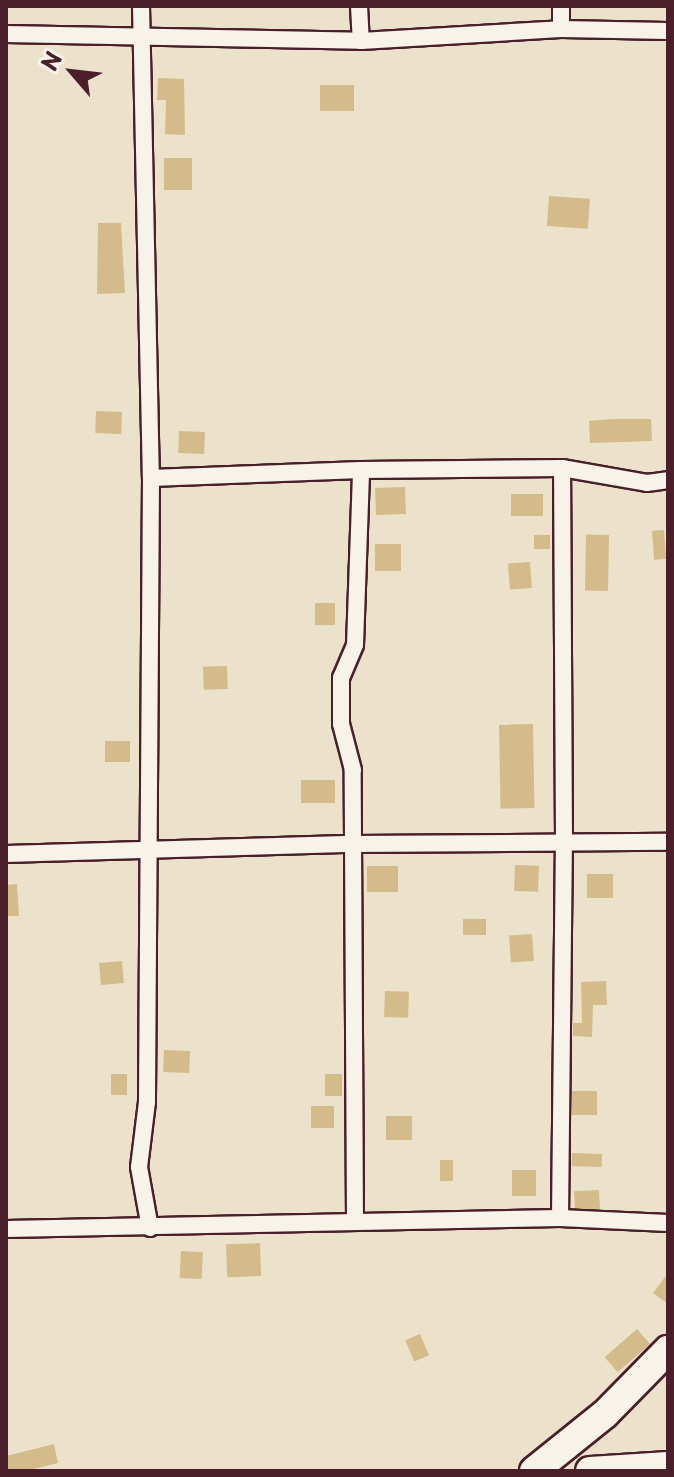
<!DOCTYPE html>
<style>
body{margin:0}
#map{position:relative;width:674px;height:1477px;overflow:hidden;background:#ece2cc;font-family:"Playpen Sans",sans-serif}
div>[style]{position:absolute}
.building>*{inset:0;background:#d3bb8a;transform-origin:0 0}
.roads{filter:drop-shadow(2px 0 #4a1f2b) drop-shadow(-2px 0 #4a1f2b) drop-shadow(0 2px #4a1f2b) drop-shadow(0 -2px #4a1f2b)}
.minor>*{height:16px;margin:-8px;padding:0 8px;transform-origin:8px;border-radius:8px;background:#f7f3e8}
.trunk>*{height:28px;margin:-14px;padding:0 14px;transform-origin:14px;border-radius:14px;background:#f7f3e8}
span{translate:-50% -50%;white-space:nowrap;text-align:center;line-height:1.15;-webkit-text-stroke:8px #f7f3e8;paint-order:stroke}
.frame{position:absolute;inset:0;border:8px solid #4a1f2b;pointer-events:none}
.north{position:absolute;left:32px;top:32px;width:80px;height:80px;-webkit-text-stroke:6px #f7f3e8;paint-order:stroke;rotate:298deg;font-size:22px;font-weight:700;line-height:32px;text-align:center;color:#4a1f2b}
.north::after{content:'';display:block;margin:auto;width:28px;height:36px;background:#4a1f2b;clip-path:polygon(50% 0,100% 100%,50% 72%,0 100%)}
</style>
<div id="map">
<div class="building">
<div style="clip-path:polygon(158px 78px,184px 79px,185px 135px,165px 134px,166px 100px,157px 100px)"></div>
<div style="left:320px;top:85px;width:34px;height:26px"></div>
<div style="left:164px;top:158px;width:28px;height:32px"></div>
<div style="left:549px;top:196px;width:41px;height:30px;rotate:4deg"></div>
<div style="clip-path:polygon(98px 223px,121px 223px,125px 293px,97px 294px)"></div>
<div style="left:96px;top:411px;width:26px;height:22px;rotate:2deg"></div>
<div style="clip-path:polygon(612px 419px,651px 419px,652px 441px,590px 443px,589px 421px)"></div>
<div style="left:179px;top:431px;width:26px;height:22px;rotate:2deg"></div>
<div style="left:405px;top:487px;width:27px;height:30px;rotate:88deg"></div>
<div style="left:511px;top:494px;width:32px;height:22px"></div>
<div style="left:664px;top:530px;width:29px;height:12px;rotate:86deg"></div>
<div style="left:534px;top:535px;width:16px;height:14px"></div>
<div style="left:609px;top:535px;width:56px;height:23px;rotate:91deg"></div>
<div style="left:401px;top:544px;width:27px;height:26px;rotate:90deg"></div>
<div style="left:530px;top:562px;width:26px;height:22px;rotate:86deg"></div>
<div style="left:315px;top:603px;width:20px;height:22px"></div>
<div style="left:227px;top:666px;width:23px;height:24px;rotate:88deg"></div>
<div style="left:533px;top:724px;width:84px;height:34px;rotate:89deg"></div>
<div style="left:105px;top:741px;width:25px;height:21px"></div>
<div style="left:301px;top:780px;width:34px;height:23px"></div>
<div style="left:515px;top:865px;width:24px;height:26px;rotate:2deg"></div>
<div style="left:367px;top:866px;width:31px;height:26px"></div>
<div style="left:613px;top:874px;width:24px;height:26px;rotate:90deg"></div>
<div style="clip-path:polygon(17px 884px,19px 916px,6px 916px,6px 885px)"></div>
<div style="left:463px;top:919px;width:23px;height:16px"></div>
<div style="left:532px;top:934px;width:27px;height:23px;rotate:86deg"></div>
<div style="left:122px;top:961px;width:22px;height:23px;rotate:85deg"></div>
<div style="clip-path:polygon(606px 981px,607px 1005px,593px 1005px,592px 1037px,573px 1036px,573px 1023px,582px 1023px,581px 982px)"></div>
<div style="left:385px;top:991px;width:24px;height:26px;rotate:2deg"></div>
<div style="left:164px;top:1050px;width:26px;height:22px;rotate:2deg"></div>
<div style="left:111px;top:1074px;width:16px;height:21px"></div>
<div style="left:325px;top:1074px;width:17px;height:22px"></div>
<div style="left:597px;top:1091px;width:24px;height:25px;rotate:90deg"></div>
<div style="left:334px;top:1106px;width:22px;height:23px;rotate:90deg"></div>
<div style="left:412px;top:1116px;width:24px;height:26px;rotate:90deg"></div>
<div style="left:572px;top:1153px;width:30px;height:13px;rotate:2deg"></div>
<div style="left:440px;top:1160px;width:13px;height:21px"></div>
<div style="left:512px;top:1170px;width:24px;height:26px"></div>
<div style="left:599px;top:1190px;width:19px;height:25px;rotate:87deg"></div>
<div style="left:260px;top:1243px;width:33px;height:34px;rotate:88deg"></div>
<div style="left:181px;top:1251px;width:22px;height:27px;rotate:3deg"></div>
<div style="clip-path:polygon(668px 1273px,668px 1304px,653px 1293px)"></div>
<div style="left:637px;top:1329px;width:20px;height:43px;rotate:49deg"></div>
<div style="left:420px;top:1334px;width:23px;height:16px;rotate:67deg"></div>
<div style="clip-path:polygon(54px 1444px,58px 1463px,26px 1471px,6px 1471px,6px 1456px)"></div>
</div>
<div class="roads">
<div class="minor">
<div style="left:141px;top:6px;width:472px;rotate:88.8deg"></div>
<div style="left:151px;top:478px;width:624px;rotate:90.37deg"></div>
<div style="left:147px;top:1102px;width:65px;rotate:97deg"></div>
<div style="left:139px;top:1167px;width:62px;rotate:79.8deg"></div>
<div style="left:359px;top:6px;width:35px;rotate:87deg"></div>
<div style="left:561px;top:29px;width:23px;rotate:-90deg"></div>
<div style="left:6px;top:34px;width:355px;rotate:1.1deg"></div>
<div style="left:361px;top:41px;width:200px;rotate:-3.4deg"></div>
<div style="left:561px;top:29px;width:107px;rotate:1.1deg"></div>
<div style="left:151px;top:478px;width:210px;rotate:-2.2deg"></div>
<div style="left:361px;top:470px;width:201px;rotate:-0.6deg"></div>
<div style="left:562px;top:468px;width:86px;rotate:10deg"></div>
<div style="left:647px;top:483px;width:21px;rotate:-8deg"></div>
<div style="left:6px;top:854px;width:347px;rotate:-1.7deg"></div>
<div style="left:353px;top:844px;width:315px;rotate:-0.4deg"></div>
<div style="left:560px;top:1218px;width:377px;rotate:-89.4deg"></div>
<div style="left:564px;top:841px;width:373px;rotate:-90.3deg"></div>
<div style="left:355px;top:1221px;width:451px;rotate:-90.3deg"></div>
<div style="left:353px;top:770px;width:48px;rotate:-104.6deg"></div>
<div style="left:341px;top:724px;width:46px;rotate:-90deg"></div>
<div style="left:341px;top:678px;width:36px;rotate:-67deg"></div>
<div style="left:355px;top:645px;width:175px;rotate:-88deg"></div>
<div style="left:6px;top:1229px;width:554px;rotate:-1.14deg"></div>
<div style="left:560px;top:1218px;width:108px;rotate:2.7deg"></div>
</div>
<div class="trunk">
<div style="left:534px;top:1471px;width:91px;rotate:-38.8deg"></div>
<div style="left:605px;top:1414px;width:90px;rotate:-45.5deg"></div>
<div style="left:590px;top:1471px;width:78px;rotate:-3.7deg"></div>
</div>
</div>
<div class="frame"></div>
<div class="north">N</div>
</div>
